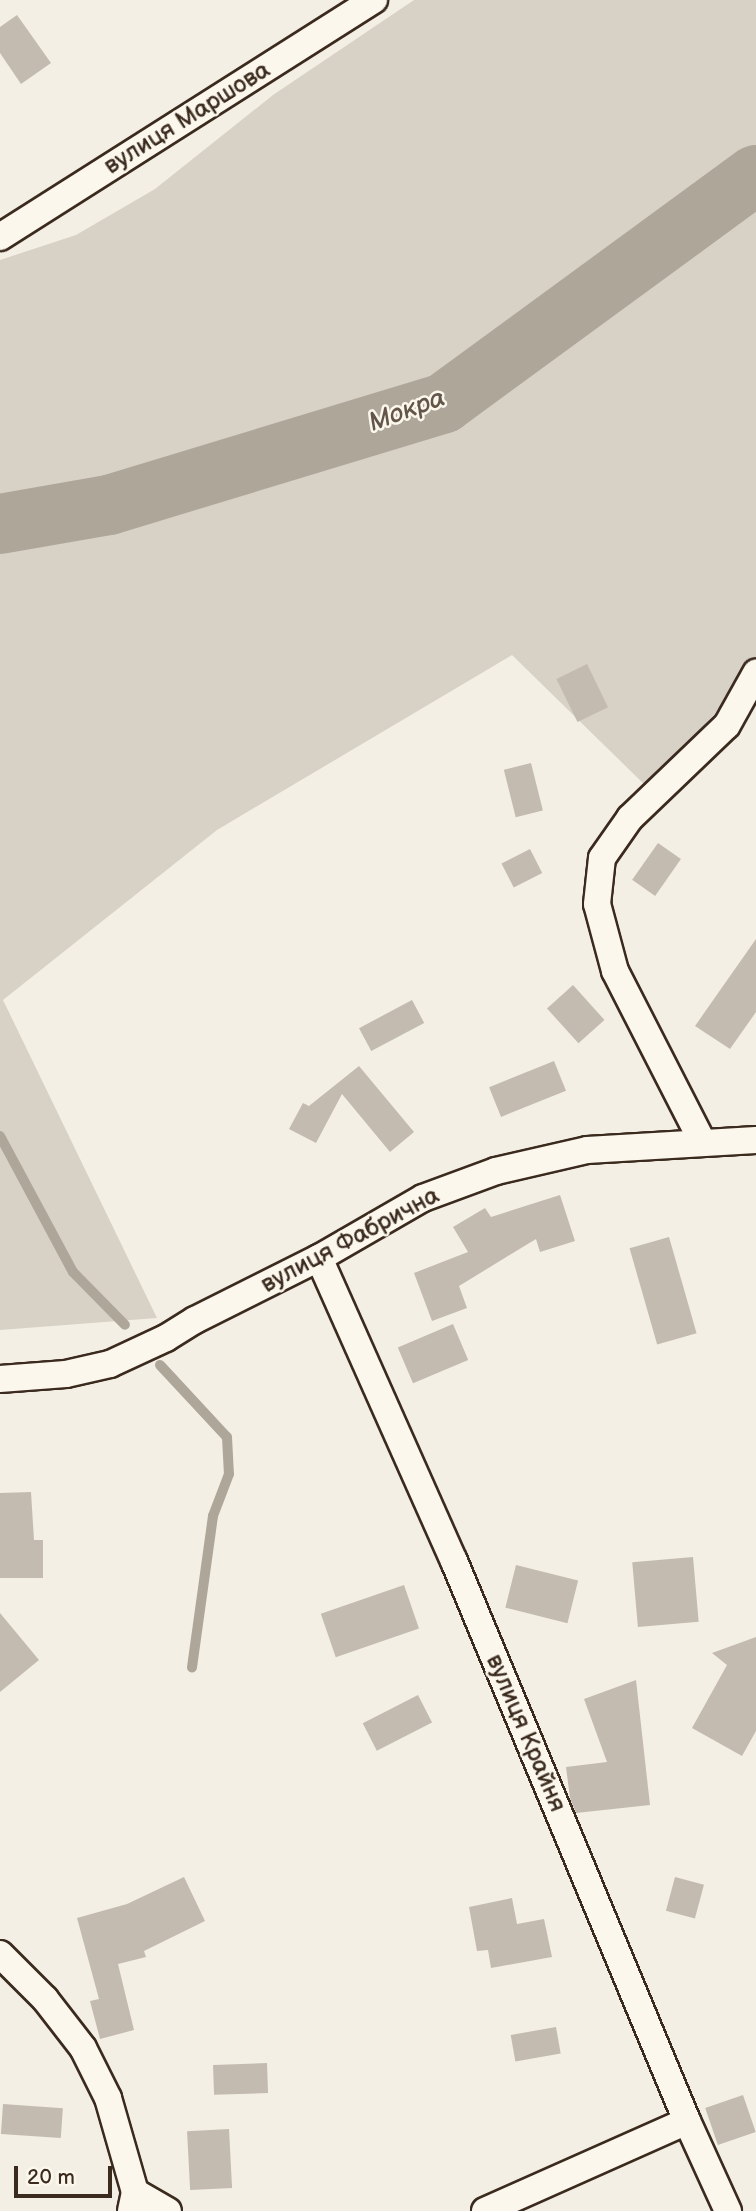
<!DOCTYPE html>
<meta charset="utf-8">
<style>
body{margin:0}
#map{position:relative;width:756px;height:2211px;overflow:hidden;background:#f3efe4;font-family:"Balsamiq Sans",sans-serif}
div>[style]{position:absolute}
.green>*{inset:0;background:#d8d1c6}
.stream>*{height:10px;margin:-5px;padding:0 5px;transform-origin:5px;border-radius:5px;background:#afa69a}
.river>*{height:60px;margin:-30px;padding:0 30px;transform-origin:30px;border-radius:30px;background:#afa69a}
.building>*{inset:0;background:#c3bbb0;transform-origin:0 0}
.roads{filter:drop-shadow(2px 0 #3b2a1e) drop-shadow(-2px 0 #3b2a1e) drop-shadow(0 2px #3b2a1e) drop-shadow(0 -2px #3b2a1e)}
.street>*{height:26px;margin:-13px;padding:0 13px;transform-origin:13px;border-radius:13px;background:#fbf7ec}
span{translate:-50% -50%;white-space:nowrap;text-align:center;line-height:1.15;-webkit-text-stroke:5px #fbf7ec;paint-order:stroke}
.street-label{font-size:24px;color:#3b2a1e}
.water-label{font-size:26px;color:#645549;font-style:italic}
.scale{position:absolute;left:14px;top:2166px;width:98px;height:32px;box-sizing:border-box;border:4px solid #3b2a1e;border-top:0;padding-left:9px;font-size:21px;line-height:24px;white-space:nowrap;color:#3b2a1e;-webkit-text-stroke:5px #fbf7ec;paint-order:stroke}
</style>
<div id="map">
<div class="green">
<div style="clip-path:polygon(414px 0,756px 0,756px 666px,649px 789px,512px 655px,217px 830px,3px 1000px,157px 1318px,0 1330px,0 260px,76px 235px,155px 189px,273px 95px)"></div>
</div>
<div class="stream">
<div style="left:0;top:1136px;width:154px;rotate:61.8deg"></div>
<div style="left:73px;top:1272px;width:74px;rotate:45.5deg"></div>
<div style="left:160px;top:1365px;width:98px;rotate:47.1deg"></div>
<div style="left:227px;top:1437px;width:37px;rotate:87deg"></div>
<div style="left:229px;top:1474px;width:45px;rotate:110.9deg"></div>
<div style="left:213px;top:1516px;width:153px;rotate:97.9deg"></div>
</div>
<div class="river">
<div style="left:0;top:524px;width:111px;rotate:-9.9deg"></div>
<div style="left:109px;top:505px;width:350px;rotate:-16.9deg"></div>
<div style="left:444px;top:403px;width:386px;rotate:-36.2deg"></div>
</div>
<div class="building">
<div style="clip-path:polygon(17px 15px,51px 63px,21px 84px,0 53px,0 27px)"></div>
<div style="left:587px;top:664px;width:48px;height:34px;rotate:64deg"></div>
<div style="left:531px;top:763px;width:49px;height:28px;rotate:76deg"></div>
<div style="left:658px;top:843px;width:28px;height:45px;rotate:35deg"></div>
<div style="left:530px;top:849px;width:27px;height:32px;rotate:63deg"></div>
<div style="clip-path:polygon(756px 939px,756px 1012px,730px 1049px,695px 1026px)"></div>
<div style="left:573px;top:985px;width:47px;height:35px;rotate:48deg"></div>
<div style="left:412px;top:1000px;width:26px;height:60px;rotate:62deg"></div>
<div style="left:554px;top:1061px;width:32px;height:70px;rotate:68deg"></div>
<div style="clip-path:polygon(359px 1066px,414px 1132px,390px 1152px,342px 1094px,316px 1143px,289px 1129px,303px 1103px,309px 1106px)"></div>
<div style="clip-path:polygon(560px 1195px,575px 1241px,540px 1252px,536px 1239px,459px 1286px,467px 1308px,432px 1321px,414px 1273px,468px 1252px,453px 1227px,485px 1208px,491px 1217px)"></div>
<div style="left:669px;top:1237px;width:100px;height:41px;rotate:74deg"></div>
<div style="left:453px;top:1324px;width:39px;height:60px;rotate:67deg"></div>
<div style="clip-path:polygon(31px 1492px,34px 1540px,43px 1540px,43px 1578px,0 1578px,0 1493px)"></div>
<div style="left:693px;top:1557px;width:65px;height:61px;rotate:85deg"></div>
<div style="left:516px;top:1565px;width:64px;height:44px;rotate:14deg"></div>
<div style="left:404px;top:1585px;width:46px;height:88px;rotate:71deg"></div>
<div style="clip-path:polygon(0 1613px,39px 1660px,0 1692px)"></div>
<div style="clip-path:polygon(756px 1637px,756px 1731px,742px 1756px,692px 1728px,727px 1665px,712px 1653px)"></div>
<div style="clip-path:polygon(636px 1680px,650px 1805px,576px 1813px,570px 1798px,566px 1767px,607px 1762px,584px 1699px)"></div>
<div style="left:418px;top:1695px;width:31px;height:62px;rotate:63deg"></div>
<div style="clip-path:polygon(184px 1877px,205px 1921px,144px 1951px,146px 1957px,118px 1964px,134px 2030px,100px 2039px,90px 2001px,99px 1999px,77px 1918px,127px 1904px)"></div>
<div style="left:675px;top:1877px;width:30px;height:35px;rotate:15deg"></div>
<div style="clip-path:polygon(512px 1898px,517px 1924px,544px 1919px,552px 1957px,491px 1968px,488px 1950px,477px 1951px,469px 1907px)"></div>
<div style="left:556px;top:2027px;width:27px;height:46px;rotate:80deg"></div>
<div style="left:267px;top:2063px;width:30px;height:54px;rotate:88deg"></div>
<div style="left:743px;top:2095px;width:39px;height:40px;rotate:71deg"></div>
<div style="left:3px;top:2104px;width:60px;height:30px;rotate:4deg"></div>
<div style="left:229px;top:2129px;width:59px;height:42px;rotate:87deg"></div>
</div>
<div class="roads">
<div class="street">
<div style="left:0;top:237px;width:443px;rotate:-32.4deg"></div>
<div style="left:703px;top:1143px;width:193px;rotate:-117.1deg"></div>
<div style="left:615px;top:971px;width:69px;rotate:-105deg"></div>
<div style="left:597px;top:904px;width:46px;rotate:-83.8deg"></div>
<div style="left:602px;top:858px;width:49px;rotate:-55deg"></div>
<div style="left:630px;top:818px;width:134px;rotate:-43.8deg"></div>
<div style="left:727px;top:725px;width:60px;rotate:-60.9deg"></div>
<div style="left:319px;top:1258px;width:332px;rotate:66deg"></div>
<div style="left:454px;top:1561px;width:607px;rotate:67.41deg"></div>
<div style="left:687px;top:2121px;width:99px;rotate:65.5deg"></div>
<div style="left:0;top:1379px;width:66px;rotate:-4.3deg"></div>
<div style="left:66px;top:1374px;width:45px;rotate:-12.8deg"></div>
<div style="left:110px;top:1364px;width:62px;rotate:-24.9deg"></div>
<div style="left:166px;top:1338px;width:34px;rotate:-32deg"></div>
<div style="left:195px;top:1320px;width:139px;rotate:-26.6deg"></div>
<div style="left:319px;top:1258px;width:120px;rotate:-30deg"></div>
<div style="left:423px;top:1198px;width:78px;rotate:-20.3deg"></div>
<div style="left:496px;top:1171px;width:93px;rotate:-13deg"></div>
<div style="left:587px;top:1150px;width:169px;rotate:-3.4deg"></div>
<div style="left:0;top:1954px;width:64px;rotate:45deg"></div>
<div style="left:45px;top:1999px;width:62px;rotate:52.2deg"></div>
<div style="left:83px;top:2048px;width:56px;rotate:63.4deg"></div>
<div style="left:108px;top:2098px;width:98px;rotate:74deg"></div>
<div style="left:135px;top:2192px;width:19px;rotate:102deg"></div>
<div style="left:135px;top:2192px;width:38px;rotate:30deg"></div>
<div style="left:485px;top:2211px;width:221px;rotate:-24deg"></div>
</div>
</div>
<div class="street-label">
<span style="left:187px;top:118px;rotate:-32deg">вулиця Маршова</span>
<span style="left:350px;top:1240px;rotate:-28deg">вулиця Фабрична</span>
<span style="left:526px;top:1733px;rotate:67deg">вулиця Крайня</span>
</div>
<div class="water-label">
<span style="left:407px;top:411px;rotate:-20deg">Мокра</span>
</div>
<div class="scale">20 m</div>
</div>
